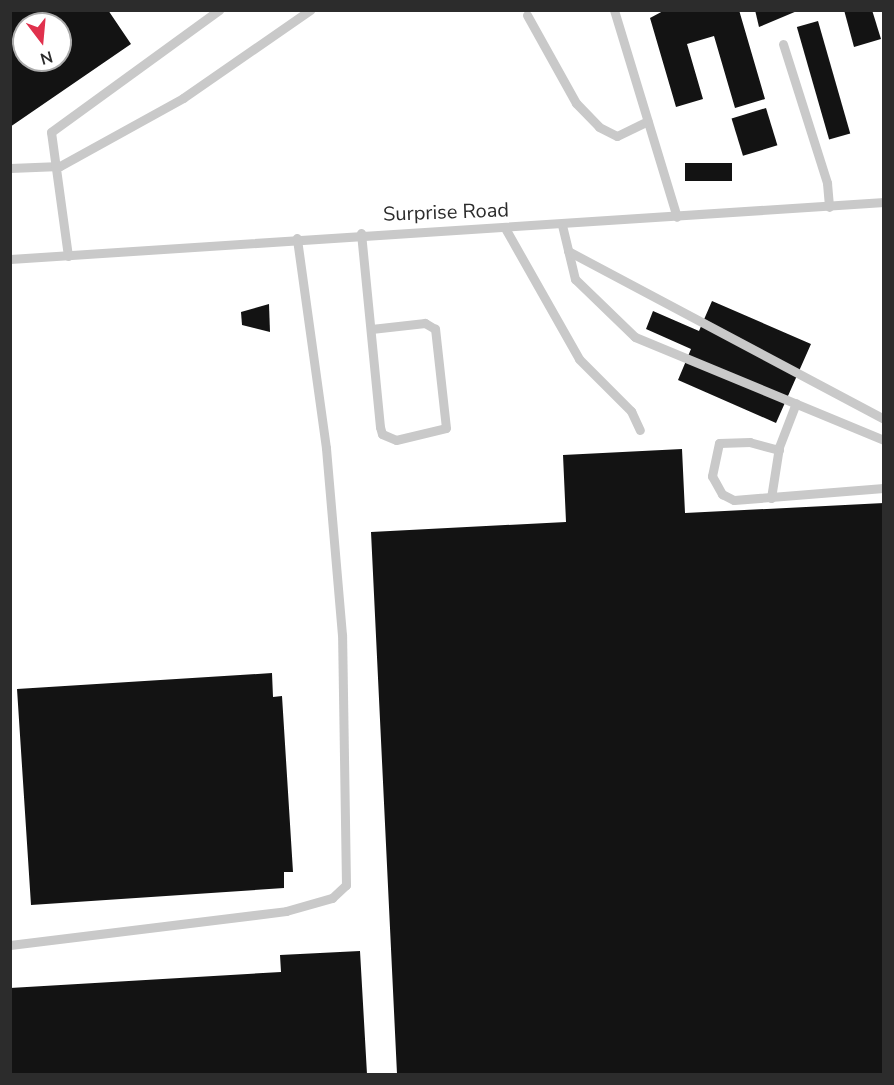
<!DOCTYPE html>
<style>
body{margin:0}
#map{position:relative;width:894px;height:1085px;overflow:hidden;background:#fff;font-family:"Nunito Sans",sans-serif}
div>[style]{position:absolute}
.building>*{inset:0;background:#131313;transform-origin:0 0}
.service>*{height:9px;margin:-4.5px;padding:0 4.5px;transform-origin:4.5px;border-radius:4.5px;background:#c9c9c9}
span{translate:-50% -50%;white-space:nowrap;text-align:center;line-height:1.15;-webkit-text-stroke:6px #fff;paint-order:stroke}
.street-label{font-size:20px;color:#2c2c2c}
.frame{position:absolute;inset:0;border:12px solid #2c2c2c;pointer-events:none}
.north{position:absolute;left:12px;top:12px;width:60px;height:60px;box-sizing:border-box;background:#fff;border:2px solid #ababab;border-radius:50%;rotate:164deg;font-size:16px;font-weight:700;line-height:24px;text-align:center;color:#2c2c2c}
.north::after{content:'';display:block;margin:auto;width:21px;height:27px;background:#e0314d;clip-path:polygon(50% 0,100% 100%,50% 72%,0 100%)}
</style>
<div id="map">
<div class="building">
<div style="clip-path:polygon(evenodd,10px 10px,108px 10px,131px 44px,10px 127px,10px 10px,24px 24px,60px 24px,60px 60px,24px 60px,24px 24px)"></div>
<div style="clip-path:polygon(665px 10px,739px 10px,765px 99px,735px 108px,714px 36px,687px 44px,703px 99px,676px 107px,650px 18px)"></div>
<div style="clip-path:polygon(755px 10px,797px 10px,797px 11px,759px 27px)"></div>
<div style="clip-path:polygon(844px 10px,872px 10px,881px 39px,854px 47px)"></div>
<div style="left:818px;top:21px;width:117px;height:22px;rotate:74deg"></div>
<div style="left:766px;top:108px;width:39px;height:36px;rotate:73deg"></div>
<div style="left:685px;top:163px;width:47px;height:18px"></div>
<div style="clip-path:polygon(712px 301px,811px 344px,776px 423px,678px 380px,691px 349px,646px 329px,653px 311px,699px 331px)"></div>
<div style="clip-path:polygon(269px 304px,270px 332px,242px 325px,241px 312px)"></div>
<div style="clip-path:polygon(682px 449px,685px 513px,884px 503px,884px 1074px,397px 1074px,371px 532px,566px 522px,563px 455px)"></div>
<div style="clip-path:polygon(272px 673px,273px 697px,282px 696px,293px 872px,284px 872px,284px 888px,31px 905px,17px 689px)"></div>
<div style="clip-path:polygon(360px 951px,367px 1074px,10px 1074px,10px 988px,281px 972px,280px 955px)"></div>
</div>
<div class="service">
<div style="left:614px;top:10px;width:216px;rotate:73.1deg"></div>
<div style="left:527px;top:15px;width:101px;rotate:60.9deg"></div>
<div style="left:576px;top:103px;width:33px;rotate:46deg"></div>
<div style="left:599px;top:127px;width:20px;rotate:27deg"></div>
<div style="left:617px;top:136px;width:34px;rotate:-26deg"></div>
<div style="left:783px;top:44px;width:146px;rotate:72.4deg"></div>
<div style="left:827px;top:183px;width:24px;rotate:85deg"></div>
<div style="left:10px;top:168px;width:50px;rotate:-2.3deg"></div>
<div style="left:60px;top:166px;width:141px;rotate:-28.9deg"></div>
<div style="left:183px;top:98px;width:155px;rotate:-34.7deg"></div>
<div style="left:562px;top:225px;width:56px;rotate:76.5deg"></div>
<div style="left:575px;top:279px;width:83px;rotate:44deg"></div>
<div style="left:635px;top:337px;width:269px;rotate:22.5deg"></div>
<div style="left:505px;top:228px;width:150px;rotate:60.5deg"></div>
<div style="left:579px;top:359px;width:74px;rotate:45deg"></div>
<div style="left:631px;top:411px;width:21px;rotate:65deg"></div>
<div style="left:361px;top:233px;width:195px;rotate:84.4deg"></div>
<div style="left:380px;top:427px;width:7px;rotate:74deg"></div>
<div style="left:382px;top:434px;width:15px;rotate:23deg"></div>
<div style="left:396px;top:440px;width:51px;rotate:-13.5deg"></div>
<div style="left:446px;top:428px;width:100px;rotate:-96.3deg"></div>
<div style="left:435px;top:329px;width:12px;rotate:-149deg"></div>
<div style="left:425px;top:323px;width:54px;rotate:173.7deg"></div>
<div style="left:568px;top:251px;width:358px;rotate:28deg"></div>
<div style="left:68px;top:256px;width:125px;rotate:-97.8deg"></div>
<div style="left:51px;top:132px;width:208px;rotate:-36deg"></div>
<div style="left:10px;top:259px;width:876px;rotate:-3.73deg"></div>
<div style="left:779px;top:450px;width:30px;rotate:-165deg"></div>
<div style="left:750px;top:442px;width:31px;rotate:178deg"></div>
<div style="left:719px;top:443px;width:34px;rotate:102deg"></div>
<div style="left:712px;top:476px;width:21px;rotate:61deg"></div>
<div style="left:722px;top:494px;width:13px;rotate:27deg"></div>
<div style="left:734px;top:500px;width:150px;rotate:-4.6deg"></div>
<div style="left:771px;top:498px;width:52px;rotate:-81.1deg"></div>
<div style="left:779px;top:447px;width:47px;rotate:-68.9deg"></div>
<div style="left:10px;top:945px;width:278px;rotate:-7deg"></div>
<div style="left:286px;top:911px;width:48px;rotate:-15.8deg"></div>
<div style="left:332px;top:898px;width:19px;rotate:-43deg"></div>
<div style="left:346px;top:885px;width:250px;rotate:-90.9deg"></div>
<div style="left:342px;top:635px;width:188px;rotate:-94.9deg"></div>
<div style="left:326px;top:448px;width:212px;rotate:-97.9deg"></div>
</div>
<div class="street-label">
<span style="left:446px;top:212px;rotate:-2deg">Surprise Road</span>
</div>
<div class="frame"></div>
<div class="north">N</div>
</div>
